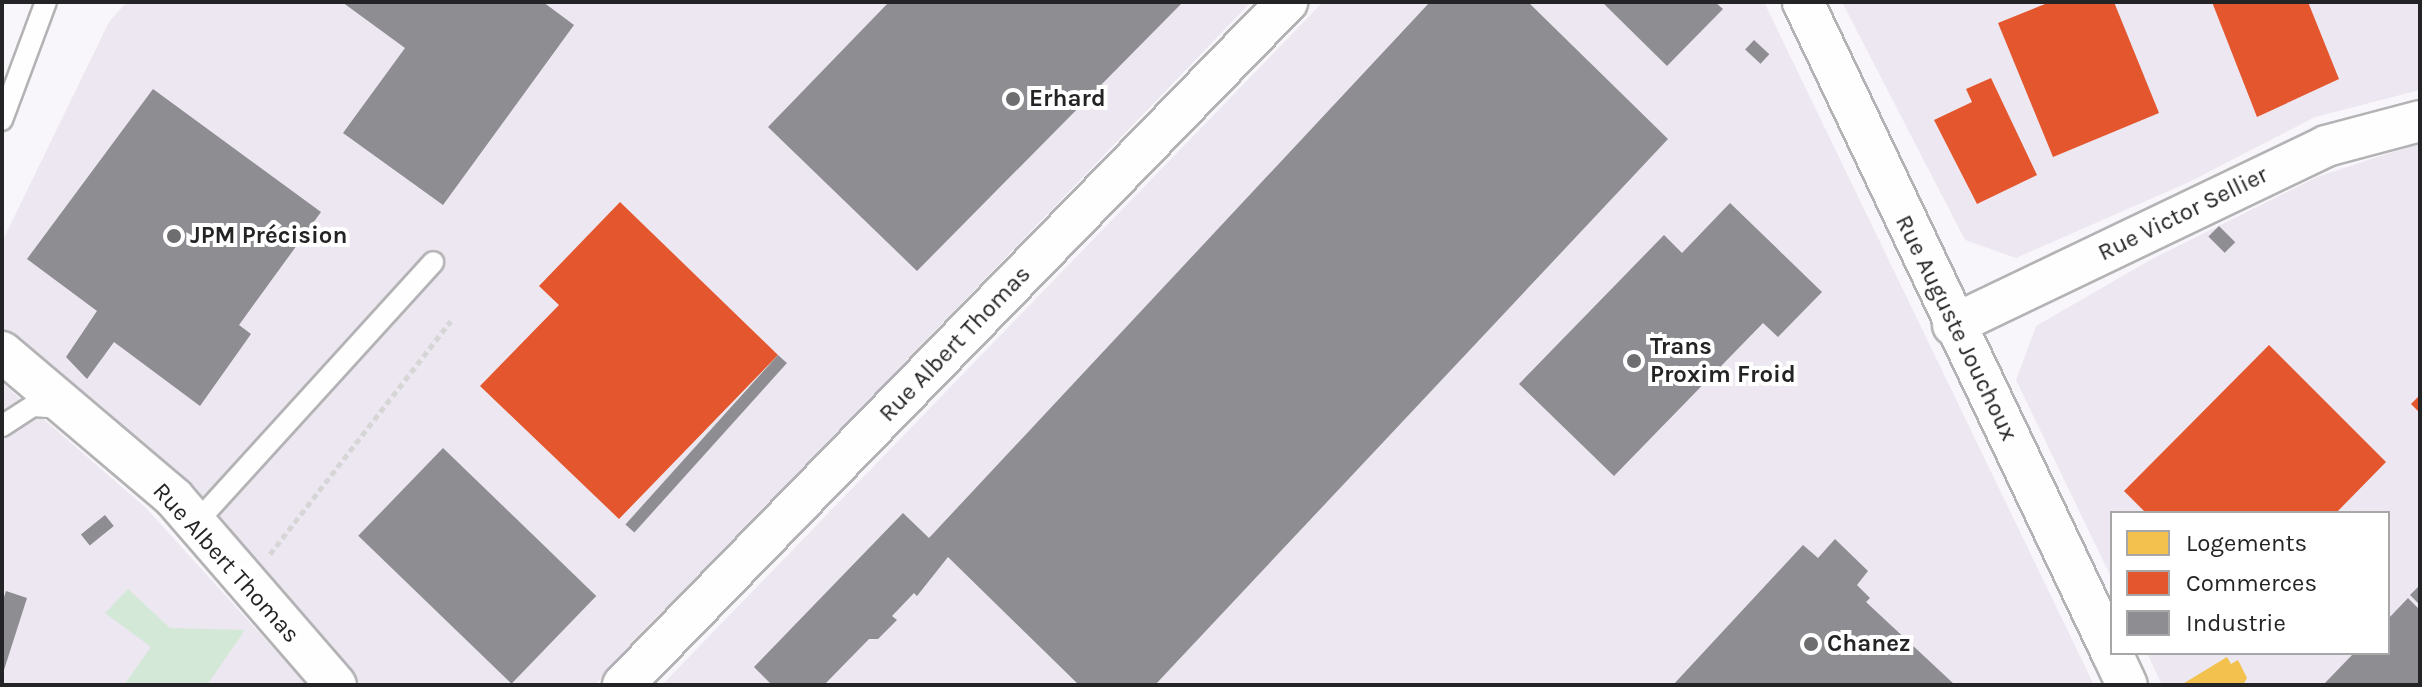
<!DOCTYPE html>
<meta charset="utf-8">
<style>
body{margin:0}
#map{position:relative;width:2422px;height:687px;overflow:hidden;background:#f8f6fa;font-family:Karla,sans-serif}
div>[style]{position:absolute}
.built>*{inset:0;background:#ece7f0}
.green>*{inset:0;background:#d4e8d7}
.homes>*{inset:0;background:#f2c14e}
.shops>*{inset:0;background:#e4572e}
.industry>*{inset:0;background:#8d8d92;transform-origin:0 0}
.path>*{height:5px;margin-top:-2.5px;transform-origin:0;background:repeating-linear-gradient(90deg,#d6d6d6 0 6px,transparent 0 10px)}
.roads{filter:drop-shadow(2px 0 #b3b2b4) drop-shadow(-2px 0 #b3b2b4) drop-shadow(0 2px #b3b2b4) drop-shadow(0 -2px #b3b2b4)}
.lane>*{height:20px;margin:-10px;padding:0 10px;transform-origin:10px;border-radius:10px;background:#fefefe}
.street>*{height:40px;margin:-20px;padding:0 20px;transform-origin:20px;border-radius:20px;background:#fefefe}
.dots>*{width:22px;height:22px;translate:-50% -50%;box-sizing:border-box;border:4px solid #fff;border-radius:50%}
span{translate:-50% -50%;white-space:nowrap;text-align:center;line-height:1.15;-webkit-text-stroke:8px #fff;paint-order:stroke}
.poi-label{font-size:24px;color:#242325;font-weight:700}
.left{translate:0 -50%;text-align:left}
.street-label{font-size:24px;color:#242325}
.frame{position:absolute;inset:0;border:4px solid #242325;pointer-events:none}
.legend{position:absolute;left:2110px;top:511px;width:280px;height:144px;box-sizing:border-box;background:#fff;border:2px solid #a7a7a8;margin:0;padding:10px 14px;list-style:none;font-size:24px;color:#242325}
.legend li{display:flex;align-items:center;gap:16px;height:40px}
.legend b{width:40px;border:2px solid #a7a7a8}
</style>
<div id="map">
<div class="built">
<div style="clip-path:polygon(127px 2px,1251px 2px,595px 685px,362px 685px,186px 495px,2px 329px,2px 242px,109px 22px)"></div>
<div style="clip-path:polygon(1323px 2px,1764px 2px,2094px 685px,662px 685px)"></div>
<div style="clip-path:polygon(1842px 2px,2420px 2px,2420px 90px,2315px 117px,2189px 182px,2016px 258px,1965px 240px)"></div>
<div style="clip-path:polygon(2420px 143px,2420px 685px,2162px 685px,2147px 653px,2388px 653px,2388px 513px,2112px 513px,2112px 579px,2016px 380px,2036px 326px,2152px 259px,2317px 177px)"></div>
<div style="clip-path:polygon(2px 383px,145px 507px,307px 685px,2px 685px)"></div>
</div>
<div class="green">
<div style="clip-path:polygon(128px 589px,170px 628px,245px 630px,207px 685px,124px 685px,151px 647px,105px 613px)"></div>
</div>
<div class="homes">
<div style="clip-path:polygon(2227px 657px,2231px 664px,2238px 660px,2247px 678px,2243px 685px,2181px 685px)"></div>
</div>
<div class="shops">
<div style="clip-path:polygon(2050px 2px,2114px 2px,2159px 113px,2053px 157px,1998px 23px)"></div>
<div style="clip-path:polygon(2212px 2px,2308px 2px,2339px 79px,2257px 117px)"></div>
<div style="clip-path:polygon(1991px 78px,2037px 175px,1977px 204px,1934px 120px,1972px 102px,1966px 89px)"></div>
<div style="clip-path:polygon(620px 202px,778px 355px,619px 519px,480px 386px,559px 305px,539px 286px)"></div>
<div style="clip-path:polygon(2269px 345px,2386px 462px,2336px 513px,2146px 513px,2124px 491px)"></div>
<div style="clip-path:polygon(2420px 395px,2420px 413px,2411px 404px)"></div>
</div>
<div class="industry">
<div style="clip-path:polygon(342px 2px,543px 2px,574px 25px,443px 205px,343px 133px,405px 48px)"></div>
<div style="clip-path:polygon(889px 2px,1183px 2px,917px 271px,768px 127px)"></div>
<div style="clip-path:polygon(1430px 2px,1528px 2px,1668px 139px,1155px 685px,1079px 685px,948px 557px,917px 596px,914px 593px,892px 616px,897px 620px,878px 639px,869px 639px,824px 685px,772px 685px,754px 667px,903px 513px,929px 538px)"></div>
<div style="clip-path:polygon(1602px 2px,1715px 2px,1723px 9px,1667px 66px)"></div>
<div style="left:1754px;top:40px;width:21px;height:13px;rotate:43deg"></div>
<div style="clip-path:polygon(153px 89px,321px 212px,239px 325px,251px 334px,200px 406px,114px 342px,87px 379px,66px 357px,97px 311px,27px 259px)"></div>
<div style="clip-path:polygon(1730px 203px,1822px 292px,1778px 337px,1763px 323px,1614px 476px,1519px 384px,1664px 235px,1682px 253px)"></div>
<div style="left:2219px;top:226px;width:23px;height:15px;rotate:45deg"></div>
<div style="left:778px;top:355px;width:12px;height:228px;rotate:42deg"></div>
<div style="left:443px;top:448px;width:213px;height:122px;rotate:44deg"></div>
<div style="left:105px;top:515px;width:14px;height:31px;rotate:51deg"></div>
<div style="clip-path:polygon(1835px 539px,1868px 571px,1857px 585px,1870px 598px,1866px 602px,1955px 685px,1673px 685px,1803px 545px,1818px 558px)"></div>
<div style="clip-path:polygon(2420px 585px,2420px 605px,2410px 595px)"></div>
<div style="clip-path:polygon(6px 591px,27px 598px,3px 673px,2px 604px)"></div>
<div style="clip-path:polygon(2408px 598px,2420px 610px,2420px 685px,2323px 685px,2354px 653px,2388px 653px,2388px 619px)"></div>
</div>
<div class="path">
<div style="left:270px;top:554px;width:295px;rotate:-52.2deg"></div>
</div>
<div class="roads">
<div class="lane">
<div style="left:2px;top:120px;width:126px;rotate:-69.6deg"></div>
<div style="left:2px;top:426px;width:37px;rotate:-33deg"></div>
<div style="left:33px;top:406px;width:26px;rotate:4deg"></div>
<div style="left:195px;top:524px;width:354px;rotate:-47.7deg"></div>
</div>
<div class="street">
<div style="left:1803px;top:2px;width:721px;rotate:64.61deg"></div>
<div style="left:1953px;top:325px;width:414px;rotate:-25.6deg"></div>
<div style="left:2326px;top:146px;width:97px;rotate:-14.9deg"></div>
<div style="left:2px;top:352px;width:226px;rotate:40.3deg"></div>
<div style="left:174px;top:498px;width:247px;rotate:49.1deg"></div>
<div style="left:2112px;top:653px;width:35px;rotate:65deg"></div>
<div style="left:623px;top:685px;width:953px;rotate:-45.81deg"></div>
</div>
</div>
<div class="dots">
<div style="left:1013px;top:99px;background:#6e6d70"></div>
<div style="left:174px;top:236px;background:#6e6d70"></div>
<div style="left:1634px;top:361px;background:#6e6d70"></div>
<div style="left:1811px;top:644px;background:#6e6d70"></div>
</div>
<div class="poi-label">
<span class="left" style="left:1029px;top:99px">Erhard</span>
<span class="left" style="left:190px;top:236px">JPM Précision</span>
<span class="left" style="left:1650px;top:361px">Trans<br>Proxim Froid</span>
<span class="left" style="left:1827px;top:644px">Chanez</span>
</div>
<div class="street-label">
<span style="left:2183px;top:214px;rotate:-26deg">Rue Victor Sellier</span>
<span style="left:1956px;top:328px;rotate:64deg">Rue Auguste Jouchoux</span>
<span style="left:955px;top:344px;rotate:-46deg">Rue Albert Thomas</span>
<span style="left:226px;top:563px;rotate:48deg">Rue Albert Thomas</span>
</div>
<div class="frame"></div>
<ul class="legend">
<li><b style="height:22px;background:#f2c14e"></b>Logements</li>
<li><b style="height:22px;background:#e4572e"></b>Commerces</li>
<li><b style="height:22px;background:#8d8d92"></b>Industrie</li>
</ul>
</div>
